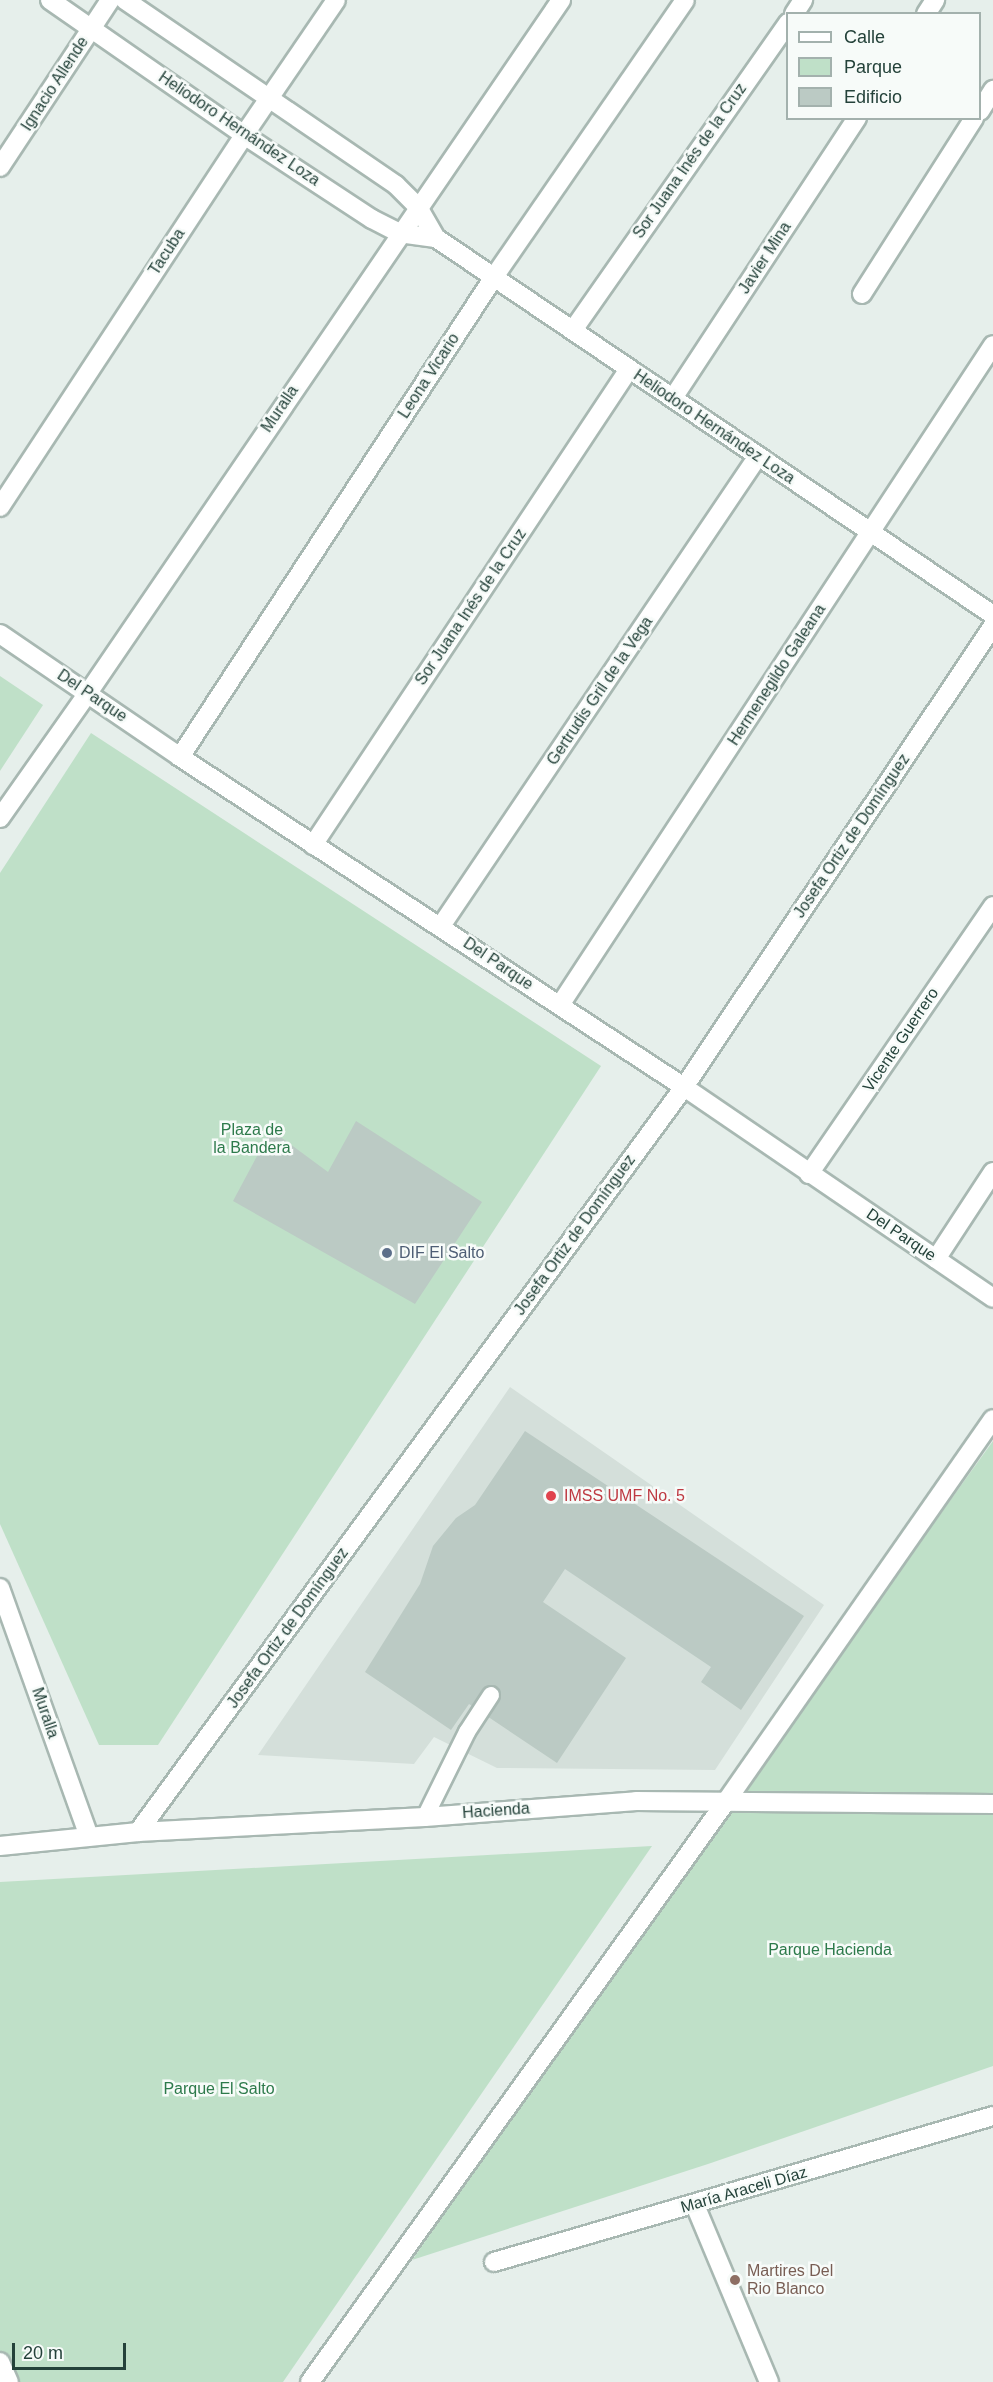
<!DOCTYPE html>
<meta charset="utf-8">
<style>
body{margin:0}
#map{position:relative;width:993px;height:2382px;overflow:hidden;background:#e6efeb;font-family:Helvetica,sans-serif}
div>[style]{position:absolute}
.built>*{inset:0;background:#d4dfda}
.green>*{inset:0;background:#bfe0c8}
.building>*{inset:0;background:#bbcac4}
.roads{filter:drop-shadow(2px 0 #a8b8b2) drop-shadow(-2px 0 #a8b8b2) drop-shadow(0 2px #a8b8b2) drop-shadow(0 -2px #a8b8b2)}
.lane>*{height:16px;margin:-8px;padding:0 8px;transform-origin:8px;border-radius:8px;background:#fff}
.street>*{height:18px;margin:-9px;padding:0 9px;transform-origin:9px;border-radius:9px;background:#fff}
.secondary>*{height:18px;margin:-9px;padding:0 9px;transform-origin:9px;border-radius:9px;background:#fff}
.dots>*{width:16px;height:16px;translate:-50% -50%;box-sizing:border-box;border:3px solid #f7fbf9;border-radius:50%}
span{translate:-50% -50%;white-space:nowrap;text-align:center;line-height:1.15;-webkit-text-stroke:5px #f7fbf9;paint-order:stroke}
.street-label{font-size:16px;color:#24423a}
.park-label{font-size:16px;color:#2d7a4b}
.service-label{font-size:16px;color:#4e5e75}
.left{translate:0 -50%;text-align:left}
.health-label{font-size:16px;color:#be3a42}
.education-label{font-size:16px;color:#785e54}
.legend{position:absolute;left:786px;top:12px;width:195px;height:108px;box-sizing:border-box;background:#f7fbf9;border:2px solid #a3b1ad;margin:0;padding:8px 10px;list-style:none;font-size:18px;color:#24423a}
.legend li{display:flex;align-items:center;gap:12px;height:30px}
.legend b{width:30px;border:2px solid #a3b1ad}
.scale{position:absolute;left:12px;top:2343px;width:114px;height:27px;box-sizing:border-box;border:3px solid #24423a;border-top:0;padding-left:8px;font-size:18px;line-height:21px;white-space:nowrap;color:#24423a;-webkit-text-stroke:4px #f7fbf9;paint-order:stroke}
</style>
<div id="map">
<div class="built">
<div style="clip-path:polygon(510px 1387px,824px 1605px,715px 1770px,497px 1768px,434px 1737px,414px 1764px,258px 1755px)"></div>
</div>
<div class="green">
<div style="clip-path:polygon(0 676px,43px 705px,0 771px)"></div>
<div style="clip-path:polygon(91px 733px,601px 1066px,158px 1745px,99px 1745px,0 1524px,0 873px)"></div>
<div style="clip-path:polygon(993px 1441px,993px 2066px,708px 2164px,412px 2260px,776px 1742px)"></div>
<div style="clip-path:polygon(652px 1846px,283px 2382px,0 2382px,0 1882px)"></div>
</div>
<div class="building">
<div style="clip-path:polygon(356px 1121px,482px 1202px,415px 1304px,233px 1201px,271px 1130px,328px 1172px)"></div>
<div style="clip-path:polygon(525px 1431px,804px 1616px,741px 1710px,701px 1682px,711px 1667px,565px 1569px,543px 1602px,626px 1658px,557px 1763px,469px 1704px,451px 1730px,365px 1672px,420px 1584px,433px 1546px,456px 1518px,475px 1505px)"></div>
</div>
<div class="roads">
<div class="lane">
<div style="left:425px;top:1817px;width:95px;rotate:-63.7deg"></div>
<div style="left:467px;top:1732px;width:44px;rotate:-57deg"></div>
</div>
<div class="street">
<div style="left:794px;top:14px;width:17px;rotate:-57deg"></div>
<div style="left:926px;top:14px;width:17px;rotate:-57deg"></div>
<div style="left:980px;top:111px;width:25px;rotate:-58deg"></div>
<div style="left:0;top:167px;width:200px;rotate:-56.6deg"></div>
<div style="left:862px;top:294px;width:209px;rotate:-57.5deg"></div>
<div style="left:573px;top:330px;width:375px;rotate:-55deg"></div>
<div style="left:673px;top:398px;width:335px;rotate:-56.7deg"></div>
<div style="left:0;top:507px;width:445px;rotate:-56.7deg"></div>
<div style="left:244px;top:135px;width:163px;rotate:-55.7deg"></div>
<div style="left:0;top:634px;width:218px;rotate:34.3deg"></div>
<div style="left:180px;top:757px;width:602px;rotate:33.22deg"></div>
<div style="left:684px;top:1087px;width:374px;rotate:34.3deg"></div>
<div style="left:180px;top:757px;width:574px;rotate:-56.81deg"></div>
<div style="left:494px;top:277px;width:336px;rotate:-55.4deg"></div>
<div style="left:0;top:818px;width:153px;rotate:-54.9deg"></div>
<div style="left:88px;top:693px;width:839px;rotate:-55.68deg"></div>
<div style="left:313px;top:845px;width:571px;rotate:-56.42deg"></div>
<div style="left:441px;top:926px;width:567px;rotate:-56deg"></div>
<div style="left:560px;top:1005px;width:789px;rotate:-56.73deg"></div>
<div style="left:809px;top:1174px;width:325px;rotate:-55.5deg"></div>
<div style="left:936px;top:1259px;width:104px;rotate:-56.8deg"></div>
<div style="left:0;top:1588px;width:264px;rotate:70.3deg"></div>
<div style="left:138px;top:1832px;width:924px;rotate:-53.76deg"></div>
<div style="left:684px;top:1087px;width:555px;rotate:-56.17deg"></div>
<div style="left:0;top:1846px;width:139px;rotate:-5.8deg"></div>
<div style="left:138px;top:1832px;width:287px;rotate:-3deg"></div>
<div style="left:425px;top:1817px;width:212px;rotate:-4.3deg"></div>
<div style="left:636px;top:1801px;width:357px;rotate:0.5deg"></div>
<div style="left:695px;top:2205px;width:192px;rotate:67.3deg"></div>
<div style="left:494px;top:2262px;width:520px;rotate:-16.31deg"></div>
</div>
<div class="secondary">
<div style="left:50px;top:0;width:236px;rotate:34.8deg"></div>
<div style="left:244px;top:135px;width:153px;rotate:33.3deg"></div>
<div style="left:372px;top:219px;width:30px;rotate:27deg"></div>
<div style="left:399px;top:233px;width:37px;rotate:8deg"></div>
<div style="left:125px;top:0;width:328px;rotate:34.3deg"></div>
<div style="left:396px;top:185px;width:31px;rotate:45deg"></div>
<div style="left:418px;top:207px;width:36px;rotate:60deg"></div>
<div style="left:436px;top:238px;width:673px;rotate:34.09deg"></div>
<div style="left:0;top:2362px;width:22px;rotate:66deg"></div>
<div style="left:310px;top:2382px;width:712px;rotate:-54.37deg"></div>
<div style="left:725px;top:1803px;width:468px;rotate:-55.1deg"></div>
</div>
</div>
<div class="dots">
<div style="left:387px;top:1253px;background:#5c6f8a"></div>
<div style="left:551px;top:1496px;background:#e0444e"></div>
<div style="left:735px;top:2280px;background:#8d6e63"></div>
</div>
<div class="street-label">
<span style="left:55px;top:84px;rotate:-57deg">Ignacio Allende</span>
<span style="left:239px;top:129px;rotate:34deg">Heliodoro Hernández Loza</span>
<span style="left:690px;top:161px;rotate:-55deg">Sor Juana Inés de la Cruz</span>
<span style="left:167px;top:252px;rotate:-57deg">Tacuba</span>
<span style="left:765px;top:258px;rotate:-57deg">Javier Mina</span>
<span style="left:429px;top:376px;rotate:-57deg">Leona Vicario</span>
<span style="left:280px;top:409px;rotate:-56deg">Muralla</span>
<span style="left:714px;top:427px;rotate:34deg">Heliodoro Hernández Loza</span>
<span style="left:471px;top:607px;rotate:-56deg">Sor Juana Inés de la Cruz</span>
<span style="left:777px;top:675px;rotate:-57deg">Hermenegildo Galeana</span>
<span style="left:600px;top:691px;rotate:-56deg">Gertrudis Gril de la Vega</span>
<span style="left:92px;top:696px;rotate:34deg">Del Parque</span>
<span style="left:852px;top:836px;rotate:-56deg">Josefa Ortiz de Domínguez</span>
<span style="left:498px;top:964px;rotate:34deg">Del Parque</span>
<span style="left:901px;top:1040px;rotate:-56deg">Vicente Guerrero</span>
<span style="left:575px;top:1235px;rotate:-54deg">Josefa Ortiz de Domínguez</span>
<span style="left:901px;top:1235px;rotate:34deg">Del Parque</span>
<span style="left:288px;top:1628px;rotate:-54deg">Josefa Ortiz de Domínguez</span>
<span style="left:45px;top:1713px;rotate:71deg">Muralla</span>
<span style="left:496px;top:1811px;rotate:-4deg">Hacienda</span>
<span style="left:744px;top:2190px;rotate:-16deg">María Araceli Díaz</span>
</div>
<div class="park-label">
<span style="left:252px;top:1139px">Plaza de<br>la Bandera</span>
<span style="left:830px;top:1950px">Parque Hacienda</span>
<span style="left:219px;top:2089px">Parque El Salto</span>
</div>
<div class="service-label">
<span class="left" style="left:399px;top:1253px">DIF El Salto</span>
</div>
<div class="health-label">
<span class="left" style="left:564px;top:1496px">IMSS UMF No. 5</span>
</div>
<div class="education-label">
<span class="left" style="left:747px;top:2280px">Martires Del<br>Rio Blanco</span>
</div>
<ul class="legend">
<li><b style="height:8px;background:#fff"></b>Calle</li>
<li><b style="height:16px;background:#bfe0c8"></b>Parque</li>
<li><b style="height:16px;background:#bbcac4"></b>Edificio</li>
</ul>
<div class="scale">20 m</div>
</div>
